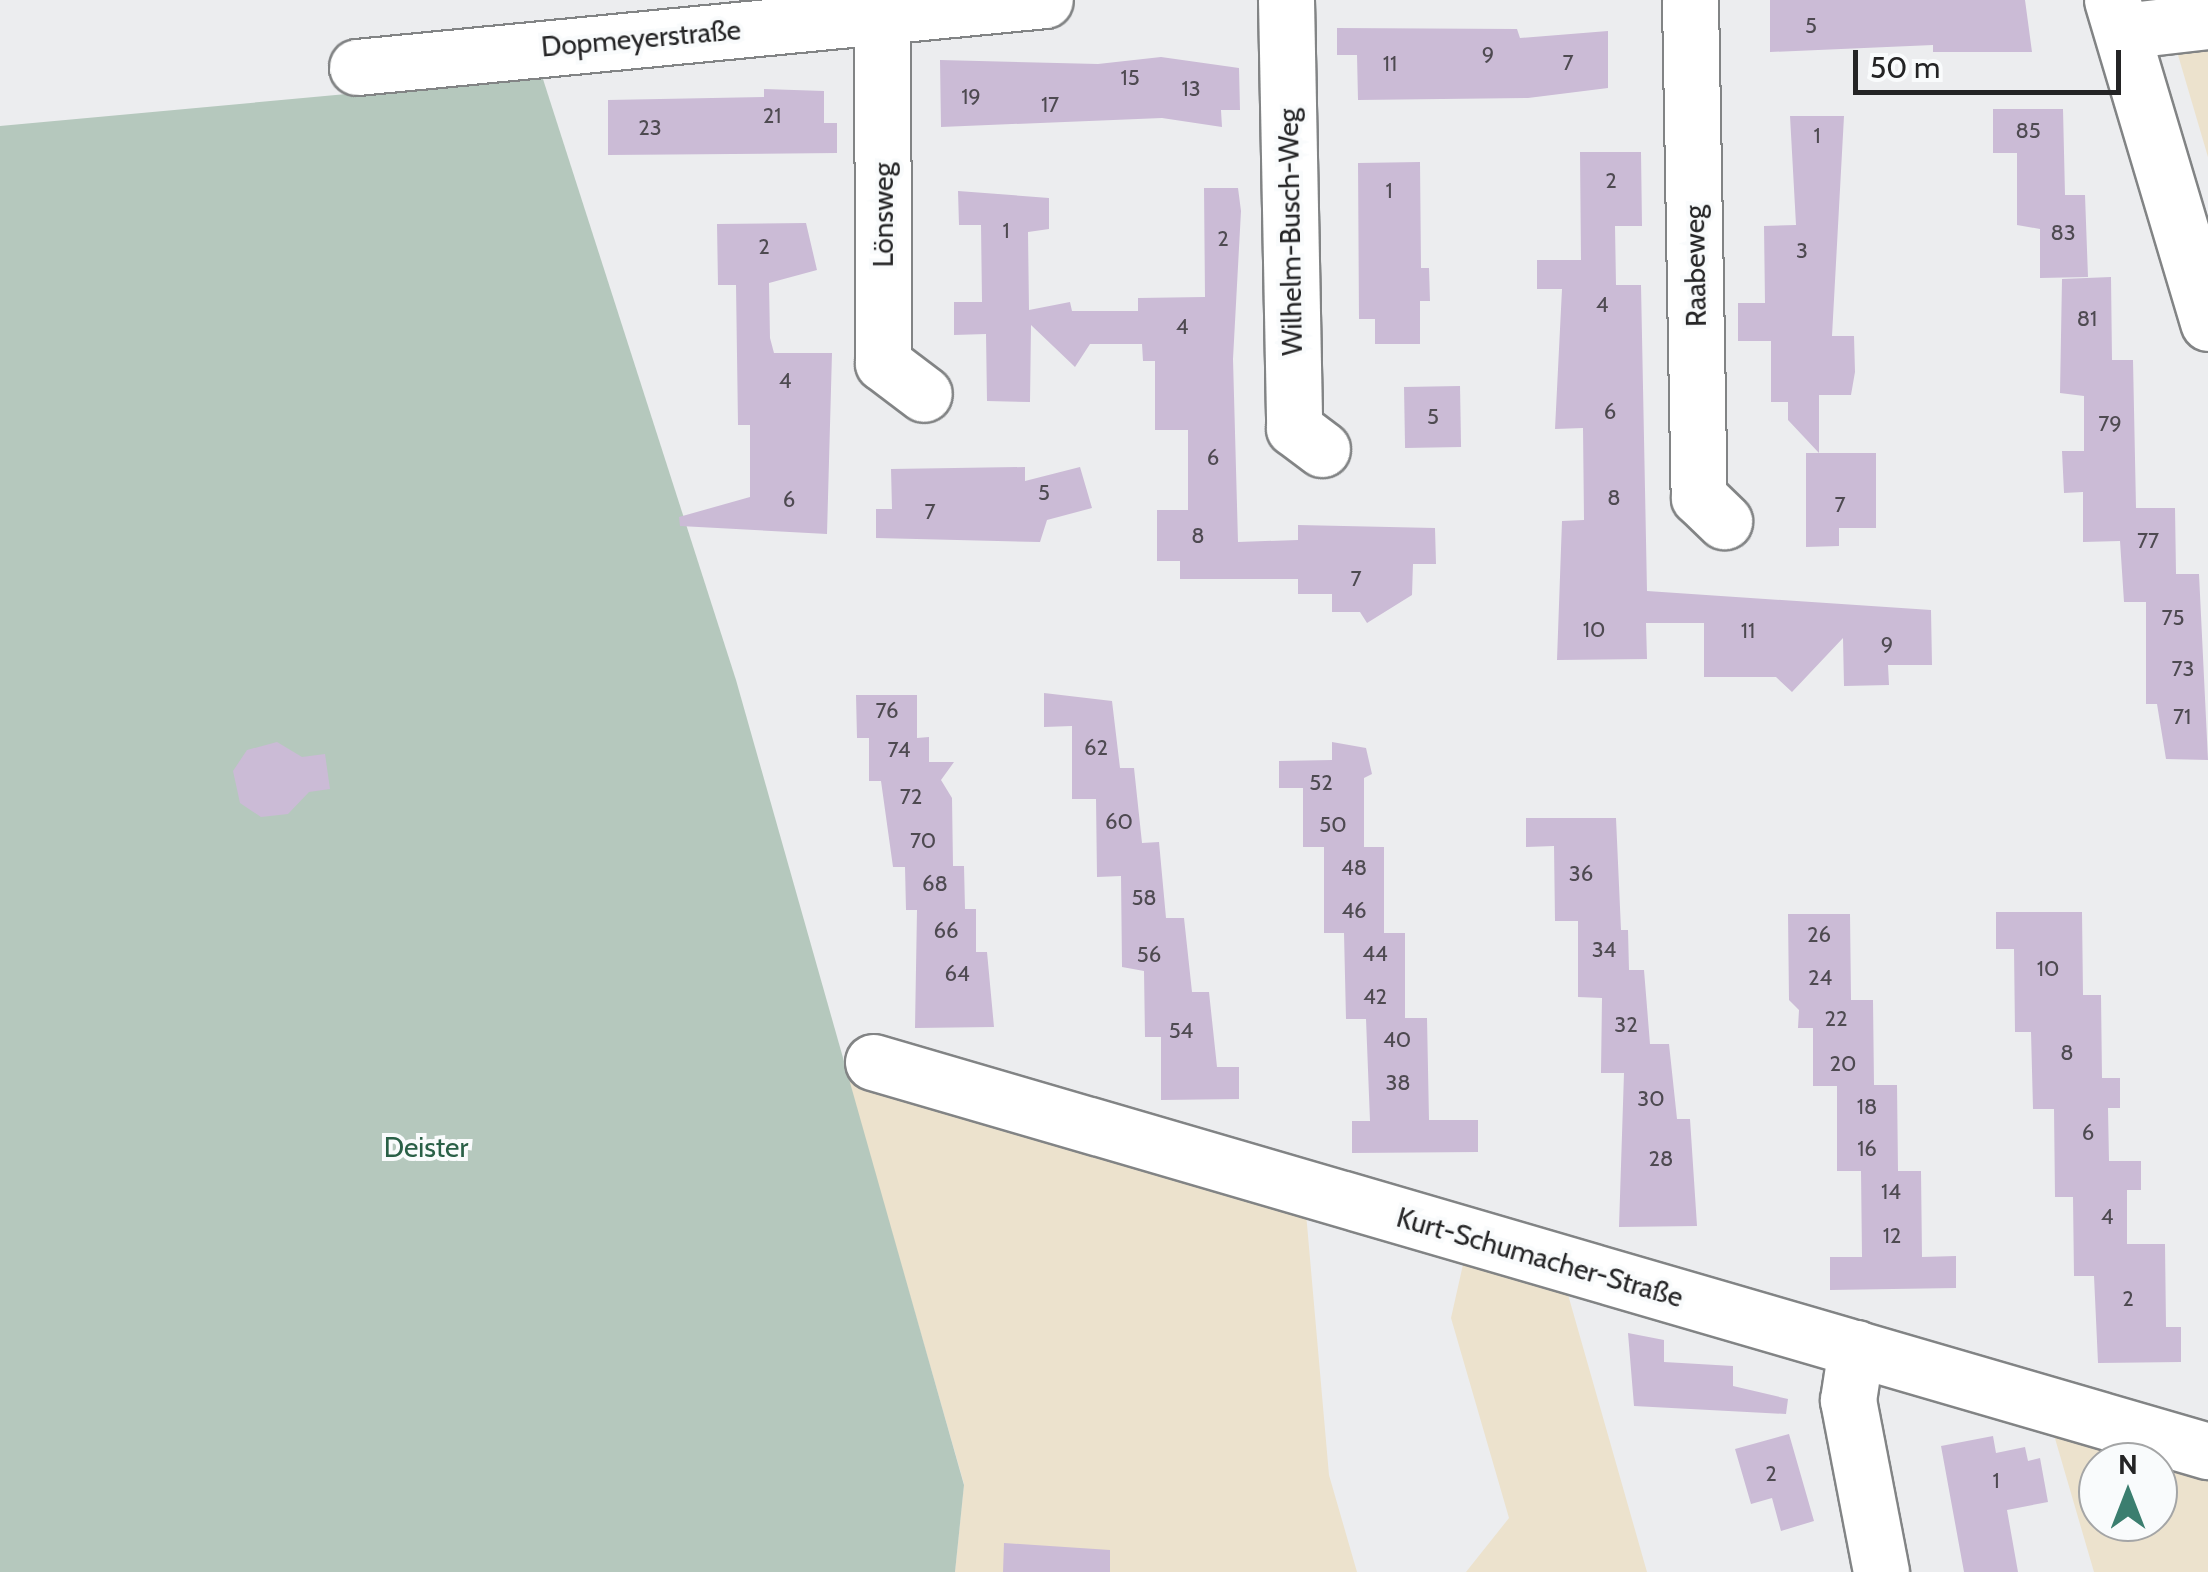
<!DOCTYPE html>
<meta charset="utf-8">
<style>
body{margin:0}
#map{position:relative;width:2208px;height:1572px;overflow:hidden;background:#ecedef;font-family:Cabin,sans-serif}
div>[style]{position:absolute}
.education>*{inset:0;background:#ece2cd}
.green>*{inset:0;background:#b5c8bd}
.building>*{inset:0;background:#cbbbd6;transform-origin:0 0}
.roads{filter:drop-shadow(2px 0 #828485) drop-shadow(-2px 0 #828485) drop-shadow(0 2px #828485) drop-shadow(0 -2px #828485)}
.minor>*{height:55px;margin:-27.5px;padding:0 27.5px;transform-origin:27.5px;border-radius:27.5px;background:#fff}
span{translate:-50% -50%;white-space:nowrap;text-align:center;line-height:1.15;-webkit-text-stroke:8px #f9fbfc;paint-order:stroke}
.number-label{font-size:22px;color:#4e4a51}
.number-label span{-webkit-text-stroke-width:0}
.street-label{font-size:28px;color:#242425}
.park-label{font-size:28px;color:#2a6047}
.north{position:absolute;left:2078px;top:1442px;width:100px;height:100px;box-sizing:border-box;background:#f9fbfc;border:2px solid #a4a5a6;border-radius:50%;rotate:0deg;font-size:28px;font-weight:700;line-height:40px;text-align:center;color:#242425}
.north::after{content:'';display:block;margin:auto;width:35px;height:45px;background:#3b7e6f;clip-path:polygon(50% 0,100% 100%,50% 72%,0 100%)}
.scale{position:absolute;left:1853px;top:50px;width:268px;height:45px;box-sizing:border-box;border:5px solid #242425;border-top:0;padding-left:12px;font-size:30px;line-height:35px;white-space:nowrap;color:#242425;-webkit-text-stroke:8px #f9fbfc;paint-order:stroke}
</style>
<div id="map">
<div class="education">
<div style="clip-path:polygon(2208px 33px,2208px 157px,2173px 38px)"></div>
<div style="clip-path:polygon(847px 1076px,1306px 1213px,1329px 1475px,1357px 1572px,955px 1572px,964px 1484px)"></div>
<div style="clip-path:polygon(1464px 1260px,1567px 1291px,1647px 1572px,1466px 1572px,1509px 1518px,1451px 1318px)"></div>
<div style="clip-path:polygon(2054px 1435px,2145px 1462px,2098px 1462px,2098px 1522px,2158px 1522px,2158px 1466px,2208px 1481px,2208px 1572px,2094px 1572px)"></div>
</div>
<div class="green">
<div style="clip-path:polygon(542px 76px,736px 680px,964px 1485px,955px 1572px,0 1572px,0 126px)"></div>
</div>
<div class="building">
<div style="clip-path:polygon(1770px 0,2025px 0,2032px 52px,1933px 52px,1933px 45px,1770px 52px)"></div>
<div style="clip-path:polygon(1337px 28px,1517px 29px,1520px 38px,1608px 31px,1608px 88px,1528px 98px,1358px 100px,1357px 55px,1337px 55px)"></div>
<div style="clip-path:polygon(1161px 57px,1239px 68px,1240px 110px,1221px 110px,1222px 127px,1162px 118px,941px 127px,940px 60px,1098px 64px)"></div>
<div style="clip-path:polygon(764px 89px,824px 91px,824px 123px,837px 123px,837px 153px,608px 155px,608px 100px,764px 97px)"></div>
<div style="clip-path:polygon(1993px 109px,2063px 109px,2065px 195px,2085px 195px,2088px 277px,2040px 278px,2040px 229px,2017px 225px,2017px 153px,1993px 153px)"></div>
<div style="clip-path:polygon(1790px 116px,1844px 116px,1832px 336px,1854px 336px,1855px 372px,1851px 395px,1819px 395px,1819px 453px,1876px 453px,1876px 528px,1839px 528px,1839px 546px,1806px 547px,1806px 453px,1819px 453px,1788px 420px,1788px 402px,1771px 402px,1771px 341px,1738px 341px,1738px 303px,1765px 303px,1764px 226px,1796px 225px)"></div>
<div style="clip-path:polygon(1580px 152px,1641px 152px,1642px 226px,1615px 226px,1616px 285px,1641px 285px,1647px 591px,1931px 610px,1932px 665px,1888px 665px,1889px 685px,1844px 686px,1843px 638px,1792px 692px,1776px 677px,1704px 677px,1704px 623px,1646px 623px,1647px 659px,1557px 660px,1562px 521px,1584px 520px,1583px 428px,1555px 429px,1562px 289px,1537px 289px,1537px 260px,1581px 260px)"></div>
<div style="clip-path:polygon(1420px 162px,1421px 268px,1429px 268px,1430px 301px,1420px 301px,1420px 344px,1375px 344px,1375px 319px,1359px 319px,1358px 163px)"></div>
<div style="clip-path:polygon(1204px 188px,1238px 188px,1241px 211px,1233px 359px,1238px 542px,1298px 540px,1298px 525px,1435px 528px,1436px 564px,1413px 564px,1412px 595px,1367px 623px,1360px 612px,1332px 612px,1332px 594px,1298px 594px,1298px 579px,1180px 579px,1180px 561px,1157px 561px,1157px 510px,1188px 510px,1188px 430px,1155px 430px,1155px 361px,1143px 361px,1142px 344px,1090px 344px,1075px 367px,1031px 325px,1030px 402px,987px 401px,986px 334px,954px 335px,954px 302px,982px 302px,981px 225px,959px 225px,958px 191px,1049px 198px,1049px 229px,1028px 232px,1029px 310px,1070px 302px,1072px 311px,1138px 311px,1138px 298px,1205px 297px)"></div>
<div style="clip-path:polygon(806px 223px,817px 270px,769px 283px,770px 338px,774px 353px,832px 353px,827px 534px,680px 526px,679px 517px,750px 497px,750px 425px,738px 425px,736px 285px,718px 285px,717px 224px)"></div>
<div style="clip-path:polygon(2111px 277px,2112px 360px,2133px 360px,2136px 508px,2175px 508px,2176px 574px,2199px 574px,2208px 760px,2166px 759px,2157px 704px,2146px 704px,2146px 602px,2124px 602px,2120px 541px,2083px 542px,2083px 492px,2064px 493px,2062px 451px,2084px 451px,2084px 396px,2060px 393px,2062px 279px)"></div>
<div style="left:1460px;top:386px;width:61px;height:56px;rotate:89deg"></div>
<div style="clip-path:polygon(1025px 467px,1025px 481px,1080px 467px,1092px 508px,1047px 520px,1040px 542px,876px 538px,876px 509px,892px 509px,891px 469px)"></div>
<div style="clip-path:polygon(1044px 693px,1112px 701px,1120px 768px,1134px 768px,1142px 843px,1159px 842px,1166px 918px,1184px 918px,1192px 992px,1209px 992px,1217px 1067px,1239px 1067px,1239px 1099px,1161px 1100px,1161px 1037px,1145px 1037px,1144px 971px,1122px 967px,1121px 876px,1097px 877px,1096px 799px,1072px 799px,1072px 726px,1044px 727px)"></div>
<div style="clip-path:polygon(856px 695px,917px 695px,917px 738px,929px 737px,929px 762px,954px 762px,941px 780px,952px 798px,953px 866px,964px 866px,965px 909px,976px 909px,976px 952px,987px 952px,994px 1027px,915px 1028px,917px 910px,906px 910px,905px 867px,893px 867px,881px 781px,869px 781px,869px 738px,857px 738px)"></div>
<div style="clip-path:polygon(277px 742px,302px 757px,325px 754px,330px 789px,309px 792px,288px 814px,261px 817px,240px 803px,233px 771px,247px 750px)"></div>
<div style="clip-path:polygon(1332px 742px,1366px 748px,1372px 774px,1364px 778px,1364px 847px,1384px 847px,1384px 933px,1405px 933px,1405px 1018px,1427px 1018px,1429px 1120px,1478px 1120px,1478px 1152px,1352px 1153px,1352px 1121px,1370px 1121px,1366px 1019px,1346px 1019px,1344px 933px,1324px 933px,1324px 847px,1303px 847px,1303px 788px,1279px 788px,1279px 761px,1332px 760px)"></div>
<div style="clip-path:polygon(1526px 818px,1616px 818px,1621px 930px,1628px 930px,1629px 970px,1644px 970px,1650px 1044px,1669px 1044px,1677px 1119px,1690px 1119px,1697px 1226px,1619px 1227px,1624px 1073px,1601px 1073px,1602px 998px,1578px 997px,1578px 921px,1555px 921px,1554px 846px,1526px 847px)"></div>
<div style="clip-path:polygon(1996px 912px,2082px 912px,2083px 995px,2101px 995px,2102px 1078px,2120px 1078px,2120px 1108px,2108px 1108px,2109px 1161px,2141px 1161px,2141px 1190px,2127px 1190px,2127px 1244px,2165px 1244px,2166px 1327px,2181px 1327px,2181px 1362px,2098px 1363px,2094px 1276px,2074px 1276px,2073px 1197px,2055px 1197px,2054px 1109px,2033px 1109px,2031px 1032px,2015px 1032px,2014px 949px,1996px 949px)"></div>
<div style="clip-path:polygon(1788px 914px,1850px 914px,1851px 1000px,1873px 1000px,1874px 1085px,1897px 1085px,1898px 1171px,1921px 1171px,1922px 1257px,1956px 1256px,1956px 1288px,1830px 1290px,1830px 1257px,1862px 1257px,1861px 1171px,1837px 1171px,1837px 1086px,1813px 1086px,1813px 1028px,1798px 1028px,1799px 1010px,1789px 1000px)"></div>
<div style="clip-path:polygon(1628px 1333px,1664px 1340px,1664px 1362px,1733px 1366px,1733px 1386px,1788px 1399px,1786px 1414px,1634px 1406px)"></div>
<div style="clip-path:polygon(1789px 1434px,1814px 1521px,1781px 1531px,1772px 1498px,1751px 1504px,1735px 1449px)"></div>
<div style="clip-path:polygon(1993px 1436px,1996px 1453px,2025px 1447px,2028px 1461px,2040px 1458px,2048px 1502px,2007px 1510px,2018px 1572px,1964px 1572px,1941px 1446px)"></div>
<div style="clip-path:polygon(1004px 1543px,1110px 1550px,1110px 1572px,1003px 1572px)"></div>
</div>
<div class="roads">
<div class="minor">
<div style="left:1286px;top:0;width:428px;rotate:88.9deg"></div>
<div style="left:1294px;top:428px;width:35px;rotate:37deg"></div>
<div style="left:1690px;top:0;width:497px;rotate:89deg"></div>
<div style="left:1699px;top:497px;width:35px;rotate:44deg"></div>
<div style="left:2112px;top:0;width:337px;rotate:73.4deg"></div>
<div style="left:882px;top:15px;width:348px;rotate:89.8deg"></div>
<div style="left:883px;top:363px;width:51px;rotate:37.1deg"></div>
<div style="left:2122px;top:31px;width:87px;rotate:-6.6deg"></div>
<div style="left:357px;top:67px;width:691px;rotate:-5.56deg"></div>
<div style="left:873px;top:1062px;width:1391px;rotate:16.25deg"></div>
<div style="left:1856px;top:1348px;width:53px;rotate:98.7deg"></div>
<div style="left:1848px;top:1400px;width:175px;rotate:79.1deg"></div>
</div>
</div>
<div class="number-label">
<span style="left:1811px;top:26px">5</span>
<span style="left:1488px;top:55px">9</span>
<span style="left:1568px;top:63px">7</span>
<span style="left:1390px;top:64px">11</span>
<span style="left:1130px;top:78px">15</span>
<span style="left:1191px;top:89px">13</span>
<span style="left:971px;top:97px">19</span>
<span style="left:1050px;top:105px">17</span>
<span style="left:772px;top:116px">21</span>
<span style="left:650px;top:128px">23</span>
<span style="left:2028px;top:131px">85</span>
<span style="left:1817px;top:136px">1</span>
<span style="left:1611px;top:181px">2</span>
<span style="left:1389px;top:191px">1</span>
<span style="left:1006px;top:231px">1</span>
<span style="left:2063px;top:233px">83</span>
<span style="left:1223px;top:239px">2</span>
<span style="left:764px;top:247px">2</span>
<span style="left:1802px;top:251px">3</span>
<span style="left:1602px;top:305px">4</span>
<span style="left:2087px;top:319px">81</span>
<span style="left:1182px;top:327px">4</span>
<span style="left:785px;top:381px">4</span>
<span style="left:1610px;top:412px">6</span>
<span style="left:1433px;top:417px">5</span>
<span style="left:2110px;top:424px">79</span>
<span style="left:1213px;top:458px">6</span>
<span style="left:1044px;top:493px">5</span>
<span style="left:1614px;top:498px">8</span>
<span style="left:789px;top:500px">6</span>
<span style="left:1840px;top:505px">7</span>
<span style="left:930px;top:512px">7</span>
<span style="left:1198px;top:536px">8</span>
<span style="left:2148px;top:541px">77</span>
<span style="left:1356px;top:579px">7</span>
<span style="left:2173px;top:618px">75</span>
<span style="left:1594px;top:630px">10</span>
<span style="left:1748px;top:631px">11</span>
<span style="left:1887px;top:645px">9</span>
<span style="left:2183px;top:669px">73</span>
<span style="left:887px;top:711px">76</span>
<span style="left:2182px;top:717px">71</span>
<span style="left:1096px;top:748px">62</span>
<span style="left:899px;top:750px">74</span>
<span style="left:1321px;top:783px">52</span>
<span style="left:911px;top:797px">72</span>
<span style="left:1119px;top:822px">60</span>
<span style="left:1333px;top:825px">50</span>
<span style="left:923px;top:841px">70</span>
<span style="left:1354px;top:868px">48</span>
<span style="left:1581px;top:874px">36</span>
<span style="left:935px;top:884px">68</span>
<span style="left:1144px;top:898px">58</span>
<span style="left:1354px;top:911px">46</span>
<span style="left:946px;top:931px">66</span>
<span style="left:1819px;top:935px">26</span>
<span style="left:1604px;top:950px">34</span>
<span style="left:1375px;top:954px">44</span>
<span style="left:1149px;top:955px">56</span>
<span style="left:2048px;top:969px">10</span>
<span style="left:957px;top:974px">64</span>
<span style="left:1820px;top:978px">24</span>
<span style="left:1375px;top:997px">42</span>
<span style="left:1836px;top:1019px">22</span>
<span style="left:1626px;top:1025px">32</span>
<span style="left:1181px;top:1031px">54</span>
<span style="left:1397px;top:1040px">40</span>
<span style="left:2067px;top:1053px">8</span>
<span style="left:1843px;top:1064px">20</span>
<span style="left:1398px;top:1083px">38</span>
<span style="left:1651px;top:1099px">30</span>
<span style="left:1867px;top:1107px">18</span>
<span style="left:2088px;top:1133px">6</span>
<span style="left:1867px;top:1149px">16</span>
<span style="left:1661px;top:1159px">28</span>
<span style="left:1891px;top:1192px">14</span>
<span style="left:2107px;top:1217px">4</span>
<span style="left:1892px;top:1236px">12</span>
<span style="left:2128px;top:1299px">2</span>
<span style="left:1771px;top:1474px">2</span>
<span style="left:1996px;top:1481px">1</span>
</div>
<div class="street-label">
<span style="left:641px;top:38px;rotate:-5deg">Dopmeyerstraße</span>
<span style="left:883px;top:215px;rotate:-90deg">Lönsweg</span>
<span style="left:1290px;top:232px;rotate:-91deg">Wilhelm-Busch-Weg</span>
<span style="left:1695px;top:266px;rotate:-91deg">Raabeweg</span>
<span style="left:1540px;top:1257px;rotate:16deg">Kurt-Schumacher-Straße</span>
</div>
<div class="park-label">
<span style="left:426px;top:1147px">Deister</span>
</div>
<div class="north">N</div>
<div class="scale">50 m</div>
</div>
